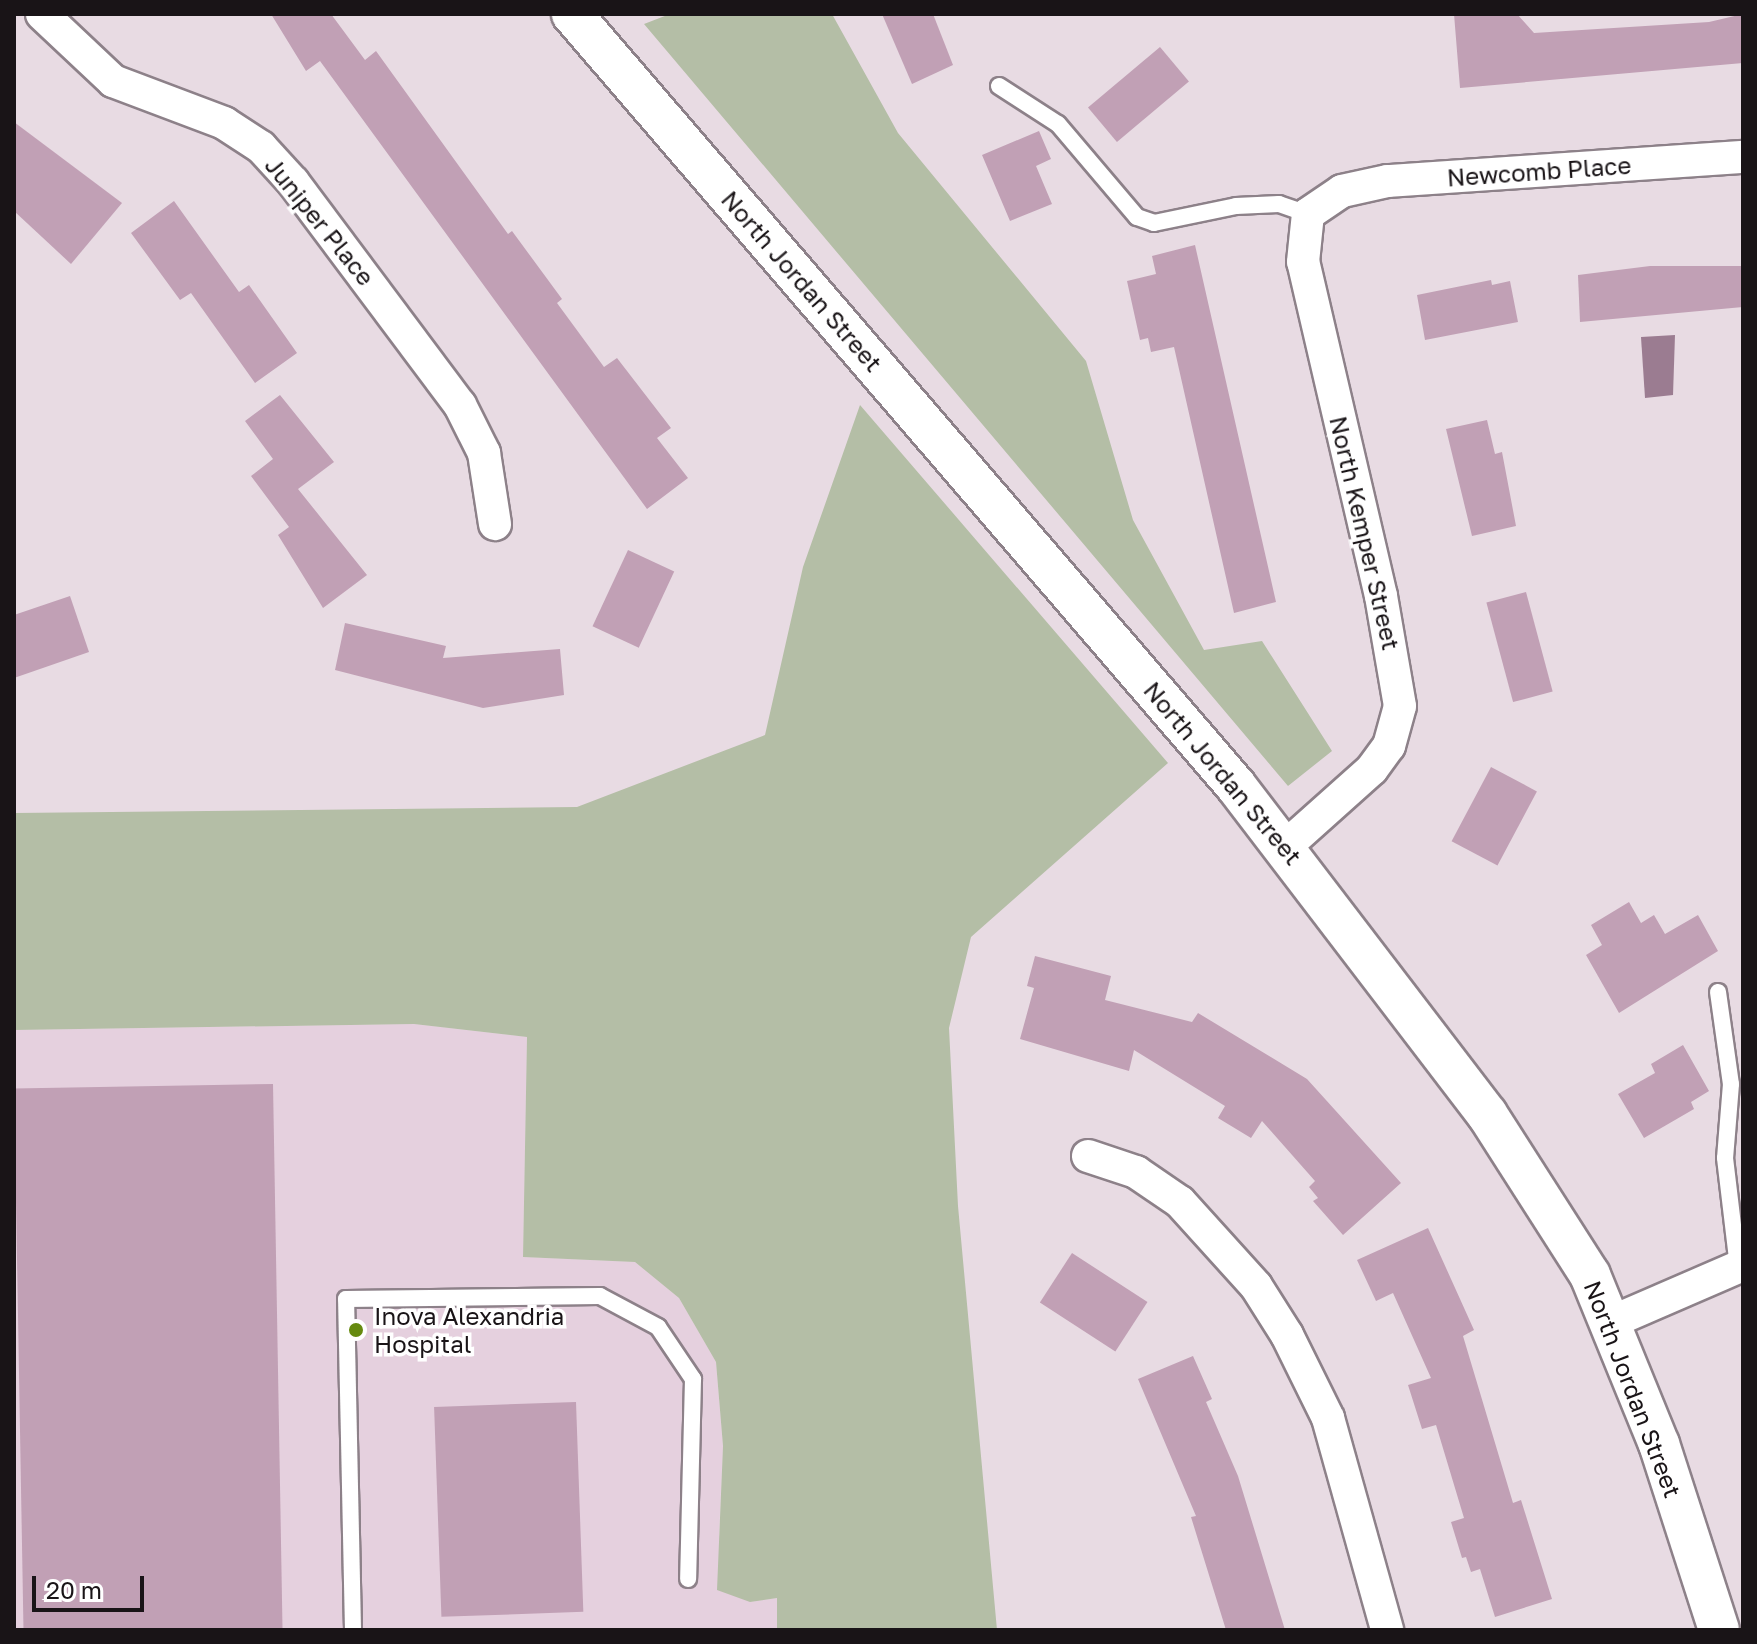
<!DOCTYPE html>
<style>
body{margin:0}
#map{position:relative;width:1757px;height:1644px;overflow:hidden;background:#e8dbe3;font-family:"Golos Text",sans-serif}
div>[style]{position:absolute}
.built>*{inset:0;background:#e5d0de}
.green>*{inset:0;background:#b4bea6}
.water>*{inset:0;background:#9b7c91}
.building>*{inset:0;background:#c1a0b5;transform-origin:0 0}
.roads{filter:drop-shadow(2px 0 #8d8189) drop-shadow(-2px 0 #8d8189) drop-shadow(0 2px #8d8189) drop-shadow(0 -2px #8d8189)}
.service>*{height:16px;margin:-8px;padding:0 8px;transform-origin:8px;border-radius:8px;background:#fff}
.minor>*{height:32px;margin:-16px;padding:0 16px;transform-origin:16px;border-radius:16px;background:#fff}
.tertiary>*{height:40px;margin:-20px;padding:0 20px;transform-origin:20px;border-radius:20px;background:#fff}
.dots>*{width:22px;height:22px;translate:-50% -50%;box-sizing:border-box;border:4px solid #fff;border-radius:50%}
span{translate:-50% -50%;white-space:nowrap;text-align:center;line-height:1.15;-webkit-text-stroke:7px #fff;paint-order:stroke}
.street-label{font-size:24px;color:#191417}
.poi-label{font-size:24px;color:#191417}
.left{translate:0 -50%;text-align:left}
.frame{position:absolute;inset:0;border:16px solid #191417;pointer-events:none}
.scale{position:absolute;left:32px;top:1576px;width:112px;height:36px;box-sizing:border-box;border:4px solid #191417;border-top:0;padding-left:10px;font-size:24px;line-height:28px;white-space:nowrap;color:#191417;-webkit-text-stroke:6px #fff;paint-order:stroke}
</style>
<div id="map">
<div class="built">
<div style="clip-path:polygon(414px 1024px,527px 1037px,523px 1257px,635px 1262px,679px 1298px,716px 1362px,723px 1446px,719px 1535px,750px 1602px,777px 1598px,777px 1630px,14px 1630px,14px 1030px)"></div>
</div>
<div class="green">
<div style="clip-path:polygon(670px 14px,832px 14px,898px 133px,1086px 361px,1133px 520px,1204px 650px,1262px 641px,1332px 751px,1288px 786px,644px 24px)"></div>
<div style="clip-path:polygon(860px 405px,1168px 763px,971px 937px,949px 1028px,958px 1206px,997px 1630px,777px 1630px,777px 1598px,750px 1602px,717px 1590px,723px 1446px,716px 1362px,679px 1298px,635px 1262px,523px 1257px,527px 1037px,414px 1024px,14px 1030px,14px 813px,577px 807px,765px 735px,803px 567px)"></div>
</div>
<div class="water">
<div style="clip-path:polygon(1675px 335px,1673px 395px,1645px 398px,1641px 337px)"></div>
</div>
<div class="building">
<div style="clip-path:polygon(271px 14px,331px 14px,365px 60px,376px 51px,508px 234px,512px 231px,562px 299px,557px 303px,604px 367px,617px 358px,671px 428px,657px 438px,688px 478px,647px 509px,320px 61px,306px 71px)"></div>
<div style="clip-path:polygon(882px 14px,933px 14px,953px 65px,912px 84px)"></div>
<div style="clip-path:polygon(1454px 14px,1517px 14px,1534px 33px,1709px 22px,1743px 14px,1743px 63px,1460px 88px)"></div>
<div style="left:1160px;top:47px;width:45px;height:94px;rotate:50deg"></div>
<div style="clip-path:polygon(14px 122px,122px 203px,71px 264px,14px 211px)"></div>
<div style="clip-path:polygon(1039px 131px,1051px 159px,1036px 166px,1052px 204px,1010px 221px,982px 155px)"></div>
<div style="clip-path:polygon(174px 201px,239px 292px,249px 285px,297px 353px,255px 383px,191px 293px,180px 300px,131px 233px)"></div>
<div style="clip-path:polygon(1195px 245px,1276px 602px,1234px 613px,1174px 347px,1151px 352px,1148px 338px,1140px 340px,1127px 281px,1156px 274px,1152px 256px)"></div>
<div style="clip-path:polygon(1650px 266px,1743px 266px,1743px 307px,1580px 322px,1578px 275px)"></div>
<div style="clip-path:polygon(1491px 280px,1492px 285px,1510px 281px,1518px 322px,1425px 340px,1417px 295px)"></div>
<div style="clip-path:polygon(280px 395px,334px 462px,298px 489px,367px 575px,323px 608px,278px 535px,289px 527px,251px 476px,273px 459px,245px 421px)"></div>
<div style="clip-path:polygon(1487px 420px,1495px 454px,1502px 452px,1516px 526px,1472px 536px,1446px 429px)"></div>
<div style="left:628px;top:550px;width:51px;height:84px;rotate:25deg"></div>
<div style="left:1526px;top:592px;width:103px;height:41px;rotate:75deg"></div>
<div style="clip-path:polygon(70px 596px,89px 652px,14px 678px,14px 615px)"></div>
<div style="clip-path:polygon(345px 623px,446px 646px,443px 658px,560px 649px,564px 695px,483px 708px,335px 670px)"></div>
<div style="left:1491px;top:767px;width:52px;height:84px;rotate:28deg"></div>
<div style="clip-path:polygon(1629px 902px,1641px 923px,1654px 915px,1665px 934px,1698px 915px,1718px 951px,1619px 1013px,1586px 955px,1602px 945px,1591px 925px)"></div>
<div style="clip-path:polygon(1035px 956px,1111px 976px,1105px 1000px,1192px 1022px,1198px 1013px,1307px 1079px,1401px 1183px,1343px 1235px,1313px 1201px,1318px 1198px,1309px 1187px,1315px 1181px,1262px 1121px,1251px 1138px,1218px 1118px,1225px 1106px,1134px 1050px,1129px 1071px,1020px 1039px,1034px 988px,1027px 986px)"></div>
<div style="clip-path:polygon(1683px 1045px,1709px 1091px,1691px 1102px,1694px 1109px,1644px 1138px,1618px 1094px,1655px 1073px,1651px 1064px)"></div>
<div style="left:273px;top:1084px;width:546px;height:259px;rotate:89deg"></div>
<div style="clip-path:polygon(1428px 1228px,1474px 1330px,1463px 1336px,1513px 1503px,1521px 1500px,1552px 1599px,1495px 1617px,1480px 1569px,1471px 1572px,1466px 1557px,1462px 1558px,1451px 1522px,1464px 1518px,1436px 1425px,1422px 1429px,1408px 1385px,1431px 1378px,1393px 1293px,1376px 1301px,1357px 1260px)"></div>
<div style="left:1072px;top:1253px;width:90px;height:59px;rotate:33deg"></div>
<div style="clip-path:polygon(1193px 1356px,1212px 1399px,1206px 1402px,1238px 1476px,1285px 1630px,1226px 1630px,1191px 1517px,1196px 1516px,1138px 1379px)"></div>
<div style="left:576px;top:1402px;width:210px;height:142px;rotate:88deg"></div>
</div>
<div class="roads">
<div class="service">
<div style="left:999px;top:86px;width:70px;rotate:32.8deg"></div>
<div style="left:1058px;top:124px;width:122px;rotate:49.7deg"></div>
<div style="left:1137px;top:217px;width:18px;rotate:19deg"></div>
<div style="left:1154px;top:223px;width:84px;rotate:-11.7deg"></div>
<div style="left:1236px;top:206px;width:43px;rotate:-2.7deg"></div>
<div style="left:1279px;top:204px;width:31px;rotate:19deg"></div>
<div style="left:1718px;top:992px;width:93px;rotate:82deg"></div>
<div style="left:1731px;top:1084px;width:74px;rotate:94.6deg"></div>
<div style="left:1725px;top:1158px;width:110px;rotate:83.2deg"></div>
<div style="left:353px;top:1630px;width:331px;rotate:-91.2deg"></div>
<div style="left:346px;top:1299px;width:254px;rotate:-0.7deg"></div>
<div style="left:600px;top:1296px;width:66px;rotate:28.1deg"></div>
<div style="left:658px;top:1327px;width:63px;rotate:56.1deg"></div>
<div style="left:693px;top:1379px;width:200px;rotate:91.4deg"></div>
</div>
<div class="minor">
<div style="left:42px;top:14px;width:98px;rotate:43.3deg"></div>
<div style="left:113px;top:81px;width:119px;rotate:20.7deg"></div>
<div style="left:224px;top:123px;width:44px;rotate:33deg"></div>
<div style="left:261px;top:147px;width:47px;rotate:47.6deg"></div>
<div style="left:293px;top:182px;width:279px;rotate:53.2deg"></div>
<div style="left:460px;top:405px;width:54px;rotate:63.4deg"></div>
<div style="left:484px;top:453px;width:72px;rotate:81.2deg"></div>
<div style="left:1286px;top:846px;width:115px;rotate:-41.8deg"></div>
<div style="left:1372px;top:769px;width:29px;rotate:-54deg"></div>
<div style="left:1389px;top:746px;width:41px;rotate:-74.6deg"></div>
<div style="left:1400px;top:706px;width:112px;rotate:-99.8deg"></div>
<div style="left:1381px;top:596px;width:343px;rotate:-103.1deg"></div>
<div style="left:1303px;top:262px;width:48px;rotate:-84.1deg"></div>
<div style="left:1308px;top:214px;width:41px;rotate:-34.1deg"></div>
<div style="left:1342px;top:191px;width:47px;rotate:-12.3deg"></div>
<div style="left:1388px;top:181px;width:356px;rotate:-3.9deg"></div>
<div style="left:1088px;top:1156px;width:51px;rotate:18.4deg"></div>
<div style="left:1136px;top:1172px;width:53px;rotate:34.3deg"></div>
<div style="left:1180px;top:1202px;width:113px;rotate:47.9deg"></div>
<div style="left:1256px;top:1286px;width:58px;rotate:57.7deg"></div>
<div style="left:1287px;top:1335px;width:93px;rotate:63.7deg"></div>
<div style="left:1328px;top:1418px;width:220px;rotate:74.4deg"></div>
<div style="left:1609px;top:1323px;width:146px;rotate:-23.4deg"></div>
</div>
<div class="tertiary">
<div style="left:572px;top:14px;width:1018px;rotate:49.3deg"></div>
<div style="left:1236px;top:786px;width:413px;rotate:52.6deg"></div>
<div style="left:1487px;top:1114px;width:191px;rotate:57.4deg"></div>
<div style="left:1590px;top:1275px;width:183px;rotate:67.8deg"></div>
<div style="left:1659px;top:1444px;width:195px;rotate:72.1deg"></div>
</div>
</div>
<div class="dots">
<div style="left:356px;top:1330px;background:#668a0f"></div>
</div>
<div class="street-label">
<span style="left:1539px;top:171px;rotate:-4deg">Newcomb Place</span>
<span style="left:320px;top:221px;rotate:51deg">Juniper Place</span>
<span style="left:802px;top:281px;rotate:49deg">North Jordan Street</span>
<span style="left:1365px;top:533px;rotate:77deg">North Kemper Street</span>
<span style="left:1223px;top:773px;rotate:50deg">North Jordan Street</span>
<span style="left:1633px;top:1389px;rotate:69deg">North Jordan Street</span>
</div>
<div class="poi-label">
<span class="left" style="left:374px;top:1330px">Inova Alexandria<br>Hospital</span>
</div>
<div class="frame"></div>
<div class="scale">20 m</div>
</div>
